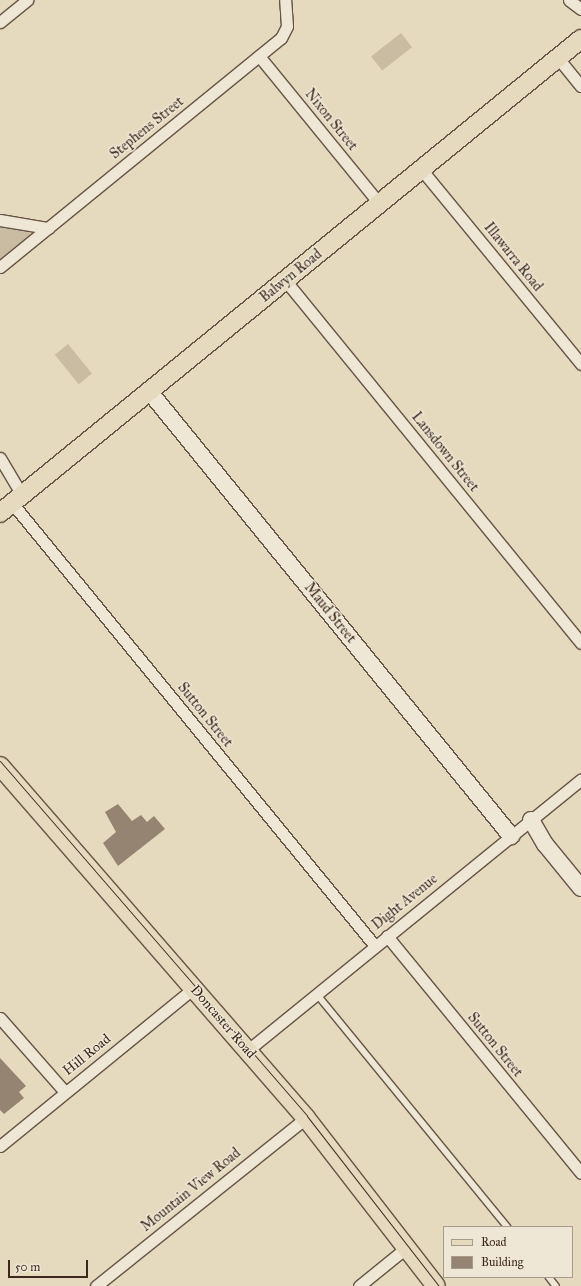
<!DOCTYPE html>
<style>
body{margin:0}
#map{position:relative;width:581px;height:1286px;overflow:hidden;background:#e5dabe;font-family:"IM FELL Great Primer",serif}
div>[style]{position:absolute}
.green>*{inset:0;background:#c9bca3;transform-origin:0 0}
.building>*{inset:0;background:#958471}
.roads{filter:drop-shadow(1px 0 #685446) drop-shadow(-1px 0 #685446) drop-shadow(0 1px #685446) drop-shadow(0 -1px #685446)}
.lane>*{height:5.5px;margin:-2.75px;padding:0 2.75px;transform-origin:2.75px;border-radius:2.75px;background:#eee7d5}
.street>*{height:11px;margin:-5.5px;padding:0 5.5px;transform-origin:5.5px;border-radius:5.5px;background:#eee7d5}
.secondary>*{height:16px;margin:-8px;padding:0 8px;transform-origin:8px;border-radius:8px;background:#eee7d5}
.primary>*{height:18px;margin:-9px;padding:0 9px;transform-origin:9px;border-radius:9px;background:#e5dabe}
.tram>*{height:1px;margin:-0.5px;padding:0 0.5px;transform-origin:0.5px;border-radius:0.5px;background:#3e271e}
span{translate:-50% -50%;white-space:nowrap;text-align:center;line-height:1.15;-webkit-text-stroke:3px #eee7d5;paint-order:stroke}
.street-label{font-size:14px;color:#3e271e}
.legend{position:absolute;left:443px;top:1226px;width:130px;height:52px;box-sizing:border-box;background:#eee7d5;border:1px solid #a89a8c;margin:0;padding:5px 7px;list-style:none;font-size:12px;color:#3e271e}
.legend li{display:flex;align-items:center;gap:8px;height:20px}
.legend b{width:20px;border:1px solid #a89a8c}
.scale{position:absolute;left:8px;top:1260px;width:80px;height:18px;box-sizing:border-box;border:2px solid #3e271e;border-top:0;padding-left:5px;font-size:12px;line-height:14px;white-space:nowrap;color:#3e271e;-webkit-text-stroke:3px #eee7d5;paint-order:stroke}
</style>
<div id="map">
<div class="green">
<div style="left:401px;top:33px;width:18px;height:38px;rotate:52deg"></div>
<div style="clip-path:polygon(0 227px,27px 229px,31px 234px,0 261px)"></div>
<div style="left:68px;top:344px;width:38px;height:17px;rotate:51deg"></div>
</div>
<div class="building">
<div style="clip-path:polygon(118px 804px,132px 821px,141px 815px,147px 822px,154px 816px,165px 829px,118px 866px,103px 843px,116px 832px,105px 812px)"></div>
<div style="clip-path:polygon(0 1058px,26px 1086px,19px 1092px,24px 1098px,4px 1114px,0 1110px)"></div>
</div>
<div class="roads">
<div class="lane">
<div style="left:317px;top:994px;width:301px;rotate:50.7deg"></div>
<div style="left:549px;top:1277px;width:11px;rotate:52deg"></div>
</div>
<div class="street">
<div style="left:569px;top:0;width:15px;rotate:37deg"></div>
<div style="left:0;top:22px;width:35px;rotate:-39deg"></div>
<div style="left:259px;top:56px;width:190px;rotate:50.8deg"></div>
<div style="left:558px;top:58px;width:36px;rotate:51deg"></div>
<div style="left:421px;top:169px;width:252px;rotate:50.6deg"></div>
<div style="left:0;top:220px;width:49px;rotate:9.5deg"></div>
<div style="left:0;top:267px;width:362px;rotate:-39.2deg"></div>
<div style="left:281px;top:38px;width:13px;rotate:-63deg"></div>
<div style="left:287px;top:26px;width:26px;rotate:-94deg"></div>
<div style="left:285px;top:280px;width:468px;rotate:50.8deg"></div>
<div style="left:0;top:458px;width:43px;rotate:59.3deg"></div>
<div style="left:12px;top:503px;width:573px;rotate:50.67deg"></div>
<div style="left:387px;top:936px;width:306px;rotate:50.7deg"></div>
<div style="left:0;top:1018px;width:98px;rotate:48.7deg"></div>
<div style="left:248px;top:1050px;width:429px;rotate:-39.1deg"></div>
<div style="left:0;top:1146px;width:250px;rotate:-39.2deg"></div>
<div style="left:96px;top:1286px;width:269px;rotate:-38.7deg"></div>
<div style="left:359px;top:1286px;width:62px;rotate:-39.1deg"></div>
</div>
<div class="secondary">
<div style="left:149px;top:391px;width:574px;rotate:50.87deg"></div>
<div style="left:531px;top:820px;width:28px;rotate:60deg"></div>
<div style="left:545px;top:844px;width:57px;rotate:50.7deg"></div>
</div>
<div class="primary">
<div style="left:0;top:513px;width:750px;rotate:-39.21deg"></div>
<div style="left:0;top:766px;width:466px;rotate:49deg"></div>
<div style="left:306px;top:1118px;width:212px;rotate:52.3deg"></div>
</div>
</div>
<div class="tram">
<div style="left:0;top:761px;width:469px;rotate:49.1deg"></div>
<div style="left:307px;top:1116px;width:215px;rotate:52.2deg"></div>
</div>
<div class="street-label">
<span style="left:331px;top:120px;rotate:51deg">Nixon Street</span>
<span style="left:147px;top:128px;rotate:-39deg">Stephens Street</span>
<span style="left:513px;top:257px;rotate:51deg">Illawarra Road</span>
<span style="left:291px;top:276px;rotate:-39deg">Balwyn Road</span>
<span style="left:445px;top:452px;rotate:51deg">Lansdown Street</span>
<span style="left:330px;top:613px;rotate:51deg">Maud Street</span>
<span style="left:205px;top:715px;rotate:51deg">Sutton Street</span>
<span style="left:405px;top:902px;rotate:-39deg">Dight Avenue</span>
<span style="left:223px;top:1022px;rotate:49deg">Doncaster Road</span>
<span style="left:495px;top:1045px;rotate:51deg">Sutton Street</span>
<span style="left:87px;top:1055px;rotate:-39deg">Hill Road</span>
<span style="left:191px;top:1190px;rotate:-39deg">Mountain View Road</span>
</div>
<ul class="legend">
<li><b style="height:5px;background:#e5dabe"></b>Road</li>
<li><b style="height:11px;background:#958471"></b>Building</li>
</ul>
<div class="scale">50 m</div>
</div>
